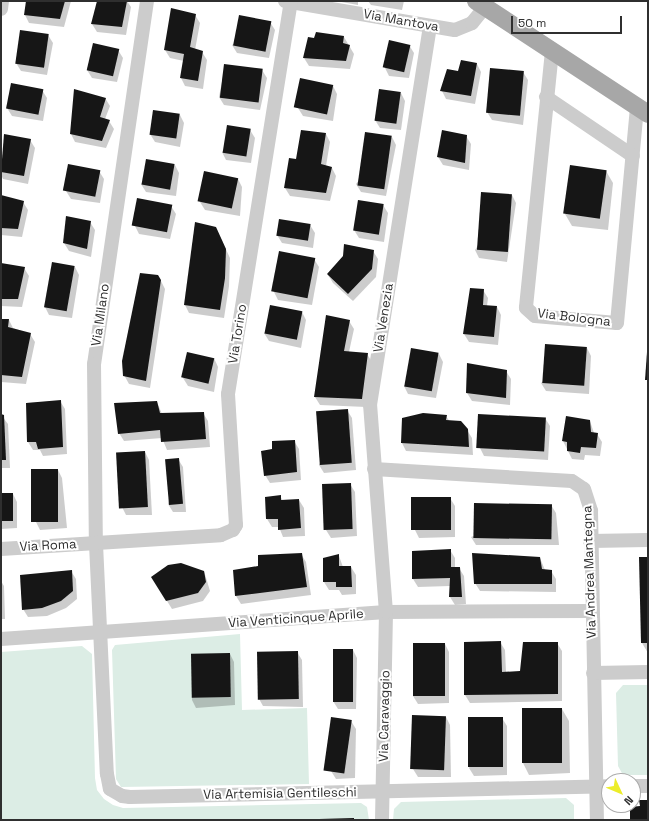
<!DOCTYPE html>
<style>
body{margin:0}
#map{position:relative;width:649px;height:821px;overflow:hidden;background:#fff;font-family:"Space Grotesk",sans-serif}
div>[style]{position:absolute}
.green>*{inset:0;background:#dcede5}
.shadow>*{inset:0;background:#0003}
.building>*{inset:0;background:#161616;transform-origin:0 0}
.minor>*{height:14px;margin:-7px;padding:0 7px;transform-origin:7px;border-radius:7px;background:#ccc}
.major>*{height:18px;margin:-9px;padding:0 9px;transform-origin:9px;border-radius:9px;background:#a7a7a7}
span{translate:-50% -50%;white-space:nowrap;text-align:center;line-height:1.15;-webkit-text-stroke:4px #fff;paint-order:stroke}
.street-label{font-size:13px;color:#2f2f2f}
.frame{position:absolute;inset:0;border:2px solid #2f2f2f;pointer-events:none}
.north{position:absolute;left:601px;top:773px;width:40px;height:40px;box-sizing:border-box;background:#fff;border:1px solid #acacac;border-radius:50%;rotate:134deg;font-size:11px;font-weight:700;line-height:16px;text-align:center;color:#2f2f2f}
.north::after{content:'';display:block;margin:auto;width:14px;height:18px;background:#eced2a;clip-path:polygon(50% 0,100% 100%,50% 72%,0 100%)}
.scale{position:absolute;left:511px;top:16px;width:111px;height:18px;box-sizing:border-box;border:2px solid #2f2f2f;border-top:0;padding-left:5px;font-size:12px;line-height:14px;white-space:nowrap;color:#2f2f2f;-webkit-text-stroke:3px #fff;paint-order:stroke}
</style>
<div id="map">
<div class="green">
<div style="clip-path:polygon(240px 634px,242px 710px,307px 708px,309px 784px,121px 787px,116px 779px,112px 650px,115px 645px)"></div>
<div style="clip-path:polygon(82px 646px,92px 654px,95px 778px,97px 790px,104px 799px,113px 805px,123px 808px,361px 803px,367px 807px,369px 820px,1px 820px,1px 652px)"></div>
<div style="clip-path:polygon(623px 685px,648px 685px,648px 775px,623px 775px,618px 766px,616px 693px)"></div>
<div style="clip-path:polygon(566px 798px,574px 805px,574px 820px,393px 820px,394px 809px,401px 802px)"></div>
</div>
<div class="shadow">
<div style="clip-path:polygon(27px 1px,71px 1px,64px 27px,29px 23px,25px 15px)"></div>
<div style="clip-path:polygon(98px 1px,127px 1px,131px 7px,126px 35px,97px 32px,92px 24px)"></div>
<div style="clip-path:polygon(336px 1px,358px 1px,358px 5px)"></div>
<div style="clip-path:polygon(368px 1px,404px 1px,402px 10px,371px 5px)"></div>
<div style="clip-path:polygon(195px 15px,200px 23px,195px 50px,202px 52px,207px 60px,203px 89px,185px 86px,181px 78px,184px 61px,170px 58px,165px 50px)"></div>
<div style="clip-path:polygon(270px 22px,275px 30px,269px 58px,237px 53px,232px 45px)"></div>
<div style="clip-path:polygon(48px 35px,53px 43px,47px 75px,21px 71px,16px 63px)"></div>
<div style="clip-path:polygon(344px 37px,354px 54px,350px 69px,309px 66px,304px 58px,315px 39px)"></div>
<div style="clip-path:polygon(94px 45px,118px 50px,123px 58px,117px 82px,92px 78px,87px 70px)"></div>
<div style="clip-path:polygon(409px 45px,414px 53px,409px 78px,389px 76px,385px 68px)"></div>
<div style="clip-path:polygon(477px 64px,481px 72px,475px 104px,446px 99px,442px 91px,459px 72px)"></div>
<div style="clip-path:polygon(225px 66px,262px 70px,267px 78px,260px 110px,224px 105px,219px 97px)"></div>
<div style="clip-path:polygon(523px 72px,528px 80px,523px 125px,492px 120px,487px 112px)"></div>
<div style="clip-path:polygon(333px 86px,337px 94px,333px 121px,303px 116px,298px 108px)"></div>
<div style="clip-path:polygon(42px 90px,47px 98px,43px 121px,12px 116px,7px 108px)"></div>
<div style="clip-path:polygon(401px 93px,405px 101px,401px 130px,380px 128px,375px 120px)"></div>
<div style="clip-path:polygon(105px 98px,110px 106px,105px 119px,109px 121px,114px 129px,106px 148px,75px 142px,71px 134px)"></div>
<div style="clip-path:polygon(180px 115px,184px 123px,180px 147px,155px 142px,150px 134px)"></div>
<div style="clip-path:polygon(250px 130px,255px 138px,251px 163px,226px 160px,222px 152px)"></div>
<div style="clip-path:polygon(326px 134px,330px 142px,326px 166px,332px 168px,336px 176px,330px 201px,290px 196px,285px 188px,297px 160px)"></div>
<div style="clip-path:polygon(5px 135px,30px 140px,35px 148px,28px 184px,3px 179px,1px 175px)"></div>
<div style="clip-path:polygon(466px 136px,471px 144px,469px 170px,443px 165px,438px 157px)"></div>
<div style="clip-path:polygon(392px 137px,396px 145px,386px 196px,361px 192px,356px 184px)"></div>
<div style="clip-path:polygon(175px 165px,179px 173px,176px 196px,146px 192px,141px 184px)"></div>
<div style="clip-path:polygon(99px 171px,104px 179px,100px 203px,71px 199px,66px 191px)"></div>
<div style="clip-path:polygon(606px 171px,613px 183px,608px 230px,572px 226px,565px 214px)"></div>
<div style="clip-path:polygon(238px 179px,242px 187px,240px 216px,205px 210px,200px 202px)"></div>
<div style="clip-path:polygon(512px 195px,516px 203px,507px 262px,479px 258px,475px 250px)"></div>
<div style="clip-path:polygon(1px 196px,23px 202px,28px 210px,22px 237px,1px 235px)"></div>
<div style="clip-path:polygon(383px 205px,388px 213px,384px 242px,359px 238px,354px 230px)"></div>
<div style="clip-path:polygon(171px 206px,176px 214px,170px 239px,139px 234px,135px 226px)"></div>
<div style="clip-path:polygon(90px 222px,95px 230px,91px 257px,69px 251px,64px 243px)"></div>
<div style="clip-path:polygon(310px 225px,315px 233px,313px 248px,282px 243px,277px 235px)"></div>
<div style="clip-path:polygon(216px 228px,230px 258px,229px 286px,224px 318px,189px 313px,185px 305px)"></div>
<div style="clip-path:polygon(373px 251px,378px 259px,376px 277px,353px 301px,333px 283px,328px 275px)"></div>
<div style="clip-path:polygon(314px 259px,319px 267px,312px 305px,278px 300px,274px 292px)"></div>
<div style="clip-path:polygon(1px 264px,24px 268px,29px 276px,22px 307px,1px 306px)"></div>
<div style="clip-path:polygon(75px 267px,79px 275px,72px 318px,49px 315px,45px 307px)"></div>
<div style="clip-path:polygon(161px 281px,165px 289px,150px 388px,129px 384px,124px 375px)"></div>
<div style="clip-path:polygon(483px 290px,488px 298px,487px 306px,497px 307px,501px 315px,498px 345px,469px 342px,464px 334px)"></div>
<div style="clip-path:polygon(302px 312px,306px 320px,301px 348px,269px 341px,264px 333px)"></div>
<div style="clip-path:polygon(1px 320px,9px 320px,13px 328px,30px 334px,35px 342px,26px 384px,1px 382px)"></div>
<div style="clip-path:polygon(349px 321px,354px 329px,349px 352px,367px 354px,372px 362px,366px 407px,320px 405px,315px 397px)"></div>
<div style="clip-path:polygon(587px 348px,591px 356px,589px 394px,546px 391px,541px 383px)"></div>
<div style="clip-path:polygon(439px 354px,443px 362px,436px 398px,408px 394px,404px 386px)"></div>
<div style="clip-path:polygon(214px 358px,218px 367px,214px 392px,188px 386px,183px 378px)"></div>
<div style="clip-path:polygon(506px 371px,511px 379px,510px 405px,472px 401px,467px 393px)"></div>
<div style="clip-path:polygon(60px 401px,65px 409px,67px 454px,43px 456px,40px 450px,33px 450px,28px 442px,27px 403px)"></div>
<div style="clip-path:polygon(157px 402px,162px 414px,203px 413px,208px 421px,210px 447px,167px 450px,162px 438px,124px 441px,119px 433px)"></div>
<div style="clip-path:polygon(347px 410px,352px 418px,356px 470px,324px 473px,319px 465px)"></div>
<div style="clip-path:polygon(1px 415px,8px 424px,10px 468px,1px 468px)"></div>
<div style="clip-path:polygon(446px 416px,450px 422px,467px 430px,472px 438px,473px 455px,406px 451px,402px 443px)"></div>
<div style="clip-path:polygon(545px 418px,550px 426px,548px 460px,484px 456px,480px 448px)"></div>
<div style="clip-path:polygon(590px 421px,594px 433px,597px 434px,602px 442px,600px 456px,585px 455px,584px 460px,572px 459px,563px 441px)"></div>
<div style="clip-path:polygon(294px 441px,299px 449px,301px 480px,270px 483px,265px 475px,273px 450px)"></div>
<div style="clip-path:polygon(145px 452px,149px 460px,152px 515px,126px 515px,122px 507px)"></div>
<div style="clip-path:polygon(178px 459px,183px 467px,186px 512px,173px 512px,168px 504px)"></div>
<div style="clip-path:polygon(58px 470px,62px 478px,67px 528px,40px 530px,36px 522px)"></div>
<div style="clip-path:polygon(350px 484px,355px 492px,357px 536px,331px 538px,326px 530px)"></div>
<div style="clip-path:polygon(1px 494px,13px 494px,17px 502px,17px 528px,1px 529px)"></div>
<div style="clip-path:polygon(280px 496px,283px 501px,299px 500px,304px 508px,305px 536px,283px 537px,279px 527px,272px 527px,267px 519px,266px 498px)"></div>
<div style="clip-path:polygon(450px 498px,455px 506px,455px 537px,419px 538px,415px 530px)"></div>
<div style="clip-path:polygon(551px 505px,556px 513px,559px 545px,476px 545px,471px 537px)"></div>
<div style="clip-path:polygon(450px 550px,455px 558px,455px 568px,459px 568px,464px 576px,466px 604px,455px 605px,450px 597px,450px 586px,418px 587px,413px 579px,413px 552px)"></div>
<div style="clip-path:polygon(301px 554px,306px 562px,311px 595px,241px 604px,236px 596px,235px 571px,259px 567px)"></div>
<div style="clip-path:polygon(339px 556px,343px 567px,351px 567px,356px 575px,356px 594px,342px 595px,339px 590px,329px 590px,324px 582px)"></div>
<div style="clip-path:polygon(540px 558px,545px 570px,551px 571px,556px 579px,556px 592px,480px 591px,475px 583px)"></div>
<div style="clip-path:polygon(640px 558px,648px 558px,648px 653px,642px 643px)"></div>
<div style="clip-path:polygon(71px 571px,76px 579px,77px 599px,66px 608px,47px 616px,28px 617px,23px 609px)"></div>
<div style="clip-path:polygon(204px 571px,210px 591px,203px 601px,172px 609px,157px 585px)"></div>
<div style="clip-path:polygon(1px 581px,4px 586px,5px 619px,1px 619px)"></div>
<div style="clip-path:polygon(500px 642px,505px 650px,506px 672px,521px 672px,557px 643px,562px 651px,562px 701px,470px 703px,465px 695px)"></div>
<div style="clip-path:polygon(414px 644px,445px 644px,449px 652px,449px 703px,418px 704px,413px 696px)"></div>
<div style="clip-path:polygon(353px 650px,357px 658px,356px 709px,338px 709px,333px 701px)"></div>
<div style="clip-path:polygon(297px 652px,302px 660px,303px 707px,263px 706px,258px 697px)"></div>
<div style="clip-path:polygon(230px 654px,234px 662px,235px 705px,196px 708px,192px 700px,192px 656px)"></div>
<div style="clip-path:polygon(562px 709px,569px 721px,570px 773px,529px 775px,523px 763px)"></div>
<div style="clip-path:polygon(446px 717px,450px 725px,451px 777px,418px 777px,413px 769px)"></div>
<div style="clip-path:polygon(332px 718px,351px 721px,356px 729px,355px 778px,336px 779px,331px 771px)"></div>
<div style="clip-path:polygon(502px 718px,507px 726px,507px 775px,474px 776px,469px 768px)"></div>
</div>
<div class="building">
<div style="clip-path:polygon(26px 1px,65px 1px,60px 19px,24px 15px)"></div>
<div style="clip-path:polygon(97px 1px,127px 1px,122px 27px,91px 24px)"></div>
<div style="clip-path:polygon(171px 8px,196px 14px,190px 47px,203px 51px,198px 81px,180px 78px,184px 54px,164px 50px)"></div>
<div style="left:239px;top:15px;width:33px;height:31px;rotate:11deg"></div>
<div style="left:20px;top:30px;width:29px;height:34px;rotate:8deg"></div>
<div style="clip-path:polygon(316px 32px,344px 36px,343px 43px,350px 45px,346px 61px,303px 58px,308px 37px,314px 38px)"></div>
<div style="left:389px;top:40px;width:22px;height:28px;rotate:13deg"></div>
<div style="left:93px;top:43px;width:27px;height:28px;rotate:13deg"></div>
<div style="clip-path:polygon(461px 60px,477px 63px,471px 96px,440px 91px,447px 69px,458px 71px)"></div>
<div style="left:224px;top:64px;width:39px;height:34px;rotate:7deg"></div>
<div style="left:490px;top:68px;width:34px;height:45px;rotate:5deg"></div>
<div style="left:300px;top:78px;width:34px;height:30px;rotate:12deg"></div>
<div style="left:11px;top:83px;width:33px;height:26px;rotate:11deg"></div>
<div style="clip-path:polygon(74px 89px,106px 98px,100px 117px,110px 120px,102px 141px,70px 134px)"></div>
<div style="left:379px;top:89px;width:22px;height:32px;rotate:8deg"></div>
<div style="left:153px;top:110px;width:27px;height:25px;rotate:8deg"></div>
<div style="left:227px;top:125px;width:24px;height:28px;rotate:9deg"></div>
<div style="clip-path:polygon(301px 130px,326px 133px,321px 164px,332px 167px,326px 193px,284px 188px,289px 158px,296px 159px)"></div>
<div style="clip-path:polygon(442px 130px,467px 135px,465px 163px,437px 157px)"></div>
<div style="left:365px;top:132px;width:27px;height:54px;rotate:8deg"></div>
<div style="clip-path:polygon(4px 134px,31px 139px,24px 176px,1px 172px)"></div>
<div style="left:146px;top:159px;width:29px;height:26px;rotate:10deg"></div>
<div style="left:68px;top:164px;width:33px;height:27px;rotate:11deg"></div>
<div style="left:570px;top:165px;width:37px;height:49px;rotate:8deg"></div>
<div style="left:204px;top:171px;width:35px;height:31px;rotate:12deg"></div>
<div style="left:481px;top:192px;width:31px;height:58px;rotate:4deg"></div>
<div style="clip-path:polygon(1px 195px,24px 201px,18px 229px,1px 228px)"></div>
<div style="left:137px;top:198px;width:36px;height:28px;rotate:11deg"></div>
<div style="left:358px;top:200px;width:26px;height:31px;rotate:9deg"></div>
<div style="clip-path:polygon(66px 216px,91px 221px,87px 249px,63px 243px)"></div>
<div style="left:279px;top:219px;width:32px;height:17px;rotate:9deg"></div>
<div style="clip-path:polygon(195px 222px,216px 227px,226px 249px,225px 278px,220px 310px,184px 305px)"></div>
<div style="clip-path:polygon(344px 244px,374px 250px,372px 269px,348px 294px,327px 274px,343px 256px)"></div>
<div style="left:279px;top:251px;width:37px;height:41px;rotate:11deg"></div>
<div style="left:52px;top:262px;width:23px;height:46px;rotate:10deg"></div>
<div style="clip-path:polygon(1px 263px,25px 267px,18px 299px,1px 299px)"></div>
<div style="clip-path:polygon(140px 273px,158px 275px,161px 280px,146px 381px,123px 376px,122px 361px)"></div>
<div style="clip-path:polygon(470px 288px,484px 289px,483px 305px,497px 306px,494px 337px,463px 334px)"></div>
<div style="left:270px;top:305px;width:33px;height:29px;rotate:11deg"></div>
<div style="clip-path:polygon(326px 315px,350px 320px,344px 351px,368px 353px,362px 399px,314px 397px)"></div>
<div style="clip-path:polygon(1px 319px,9px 319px,8px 327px,31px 333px,22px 377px,1px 375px)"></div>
<div style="left:545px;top:344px;width:42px;height:39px;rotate:4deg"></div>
<div style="left:411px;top:348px;width:28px;height:39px;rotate:10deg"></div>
<div style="left:187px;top:352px;width:28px;height:26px;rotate:13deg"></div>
<div style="clip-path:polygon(647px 352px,648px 352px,648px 380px,645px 380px)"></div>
<div style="clip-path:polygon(467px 363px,507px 370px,506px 398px,466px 393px)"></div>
<div style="clip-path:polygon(61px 400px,63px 447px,38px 449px,36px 442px,27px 442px,26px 403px)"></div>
<div style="clip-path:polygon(157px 401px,160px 413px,204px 412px,206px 439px,161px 442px,160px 430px,118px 434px,114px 403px)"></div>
<div style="left:348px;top:409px;width:54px;height:32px;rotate:86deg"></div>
<div style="clip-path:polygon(423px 413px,447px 415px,446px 420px,461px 421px,468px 429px,469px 447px,401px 443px,402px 418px)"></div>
<div style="clip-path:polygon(1px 414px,4px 415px,6px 460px,1px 460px)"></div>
<div style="left:478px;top:414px;width:68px;height:34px;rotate:3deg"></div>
<div style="clip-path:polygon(566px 416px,590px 420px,591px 432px,598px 433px,596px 448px,581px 447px,580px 453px,567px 451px,567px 442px,562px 441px)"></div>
<div style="clip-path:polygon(295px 440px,297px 472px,264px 476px,261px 451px,272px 449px,272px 441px)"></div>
<div style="left:145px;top:451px;width:56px;height:29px;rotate:87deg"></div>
<div style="left:179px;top:458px;width:46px;height:14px;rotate:85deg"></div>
<div style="left:31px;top:469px;width:27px;height:53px"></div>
<div style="left:351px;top:483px;width:46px;height:29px;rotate:88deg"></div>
<div style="left:1px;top:493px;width:12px;height:28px"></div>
<div style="clip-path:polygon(281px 495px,281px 500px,299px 499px,301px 528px,278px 530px,278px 519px,266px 519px,265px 497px)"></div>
<div style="left:451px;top:497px;width:33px;height:40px;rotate:90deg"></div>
<div style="left:474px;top:503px;width:78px;height:35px;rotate:1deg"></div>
<div style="clip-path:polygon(451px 549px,451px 567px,460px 567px,462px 597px,449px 597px,450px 578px,412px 579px,412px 551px)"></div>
<div style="clip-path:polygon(302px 553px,307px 587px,235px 596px,233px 570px,258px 566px,258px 555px)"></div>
<div style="clip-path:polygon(472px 553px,540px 557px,542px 569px,552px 570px,552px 584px,474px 584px)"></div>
<div style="clip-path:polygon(339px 554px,339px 566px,351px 566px,352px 587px,336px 587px,336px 582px,323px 582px,323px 558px)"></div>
<div style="clip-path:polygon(639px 557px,648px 557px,648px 643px,641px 643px)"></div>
<div style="clip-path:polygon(181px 563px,204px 571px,206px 582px,198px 593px,166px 601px,151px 577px,168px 565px)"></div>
<div style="clip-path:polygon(72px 570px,73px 591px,61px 601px,42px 608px,22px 610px,20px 575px)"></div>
<div style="clip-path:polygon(501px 641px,502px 672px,520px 671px,523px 642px,558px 642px,558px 694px,464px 695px,464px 642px)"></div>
<div style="left:413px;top:643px;width:32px;height:53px"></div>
<div style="left:333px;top:649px;width:20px;height:53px"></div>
<div style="left:298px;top:651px;width:48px;height:41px;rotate:89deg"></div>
<div style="left:230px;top:653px;width:44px;height:39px;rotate:89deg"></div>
<div style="left:522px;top:708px;width:40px;height:55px"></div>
<div style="left:412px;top:715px;width:34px;height:54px;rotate:2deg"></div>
<div style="left:331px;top:717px;width:21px;height:54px;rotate:8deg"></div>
<div style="left:503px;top:717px;width:50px;height:35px;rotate:90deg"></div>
<div style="clip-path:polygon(639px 800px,648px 800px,648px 820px,630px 820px,630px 807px,640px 806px)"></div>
<div style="clip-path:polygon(354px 818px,354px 820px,319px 820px,319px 819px)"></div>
</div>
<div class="minor">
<div style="left:147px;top:1px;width:367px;rotate:98.3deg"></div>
<div style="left:94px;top:364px;width:180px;rotate:89.4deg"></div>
<div style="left:96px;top:544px;width:230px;rotate:87.3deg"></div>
<div style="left:107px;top:774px;width:15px;rotate:79deg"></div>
<div style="left:110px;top:789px;width:14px;rotate:30deg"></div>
<div style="left:122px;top:796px;width:8px;rotate:7deg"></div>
<div style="left:130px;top:797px;width:479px;rotate:-1.3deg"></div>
<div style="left:285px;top:1px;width:172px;rotate:9.7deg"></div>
<div style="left:455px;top:30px;width:18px;rotate:-22deg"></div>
<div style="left:472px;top:23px;width:21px;rotate:-51deg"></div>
<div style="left:1px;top:9px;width:8px;rotate:-83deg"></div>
<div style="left:552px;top:51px;width:258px;rotate:95.8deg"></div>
<div style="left:526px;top:308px;width:12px;rotate:42deg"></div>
<div style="left:535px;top:316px;width:82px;rotate:4.9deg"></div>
<div style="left:617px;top:323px;width:216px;rotate:-84.7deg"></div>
<div style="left:546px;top:97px;width:105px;rotate:34.1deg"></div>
<div style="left:374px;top:469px;width:198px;rotate:3.5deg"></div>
<div style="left:572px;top:481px;width:14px;rotate:34deg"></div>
<div style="left:584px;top:489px;width:23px;rotate:72deg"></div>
<div style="left:591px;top:511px;width:309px;rotate:88.9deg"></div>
<div style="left:590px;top:541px;width:58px;rotate:-1deg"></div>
<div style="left:1px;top:549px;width:220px;rotate:-3.6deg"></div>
<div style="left:221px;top:535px;width:13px;rotate:-23deg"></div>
<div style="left:233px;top:530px;width:6px;rotate:-59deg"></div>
<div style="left:236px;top:525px;width:131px;rotate:-93.5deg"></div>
<div style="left:228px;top:394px;width:398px;rotate:-80.9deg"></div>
<div style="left:1px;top:639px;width:386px;rotate:-4deg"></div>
<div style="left:386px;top:612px;width:206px;rotate:-0.3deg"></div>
<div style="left:593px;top:673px;width:55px;rotate:-1deg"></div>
<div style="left:633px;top:786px;width:15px"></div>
<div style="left:382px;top:820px;width:208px;rotate:-88.9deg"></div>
<div style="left:386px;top:612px;width:208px;rotate:-94.4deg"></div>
<div style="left:370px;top:405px;width:383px;rotate:-81deg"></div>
</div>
<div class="major">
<div style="left:476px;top:1px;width:206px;rotate:33.3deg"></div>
</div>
<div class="street-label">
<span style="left:401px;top:21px;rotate:10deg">Via Mantova</span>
<span style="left:101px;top:315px;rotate:-82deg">Via Milano</span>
<span style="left:384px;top:318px;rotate:-81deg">Via Venezia</span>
<span style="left:574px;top:318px;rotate:7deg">Via Bologna</span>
<span style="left:238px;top:334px;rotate:-81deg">Via Torino</span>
<span style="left:48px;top:546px;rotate:-3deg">Via Roma</span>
<span style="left:590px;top:572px;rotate:-92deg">Via Andrea Mantegna</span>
<span style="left:296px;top:619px;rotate:-4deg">Via Venticinque Aprile</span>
<span style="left:385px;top:716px;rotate:-89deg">Via Caravaggio</span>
<span style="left:280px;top:794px;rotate:-1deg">Via Artemisia Gentileschi</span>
</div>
<div class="frame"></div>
<div class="north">N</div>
<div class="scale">50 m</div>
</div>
